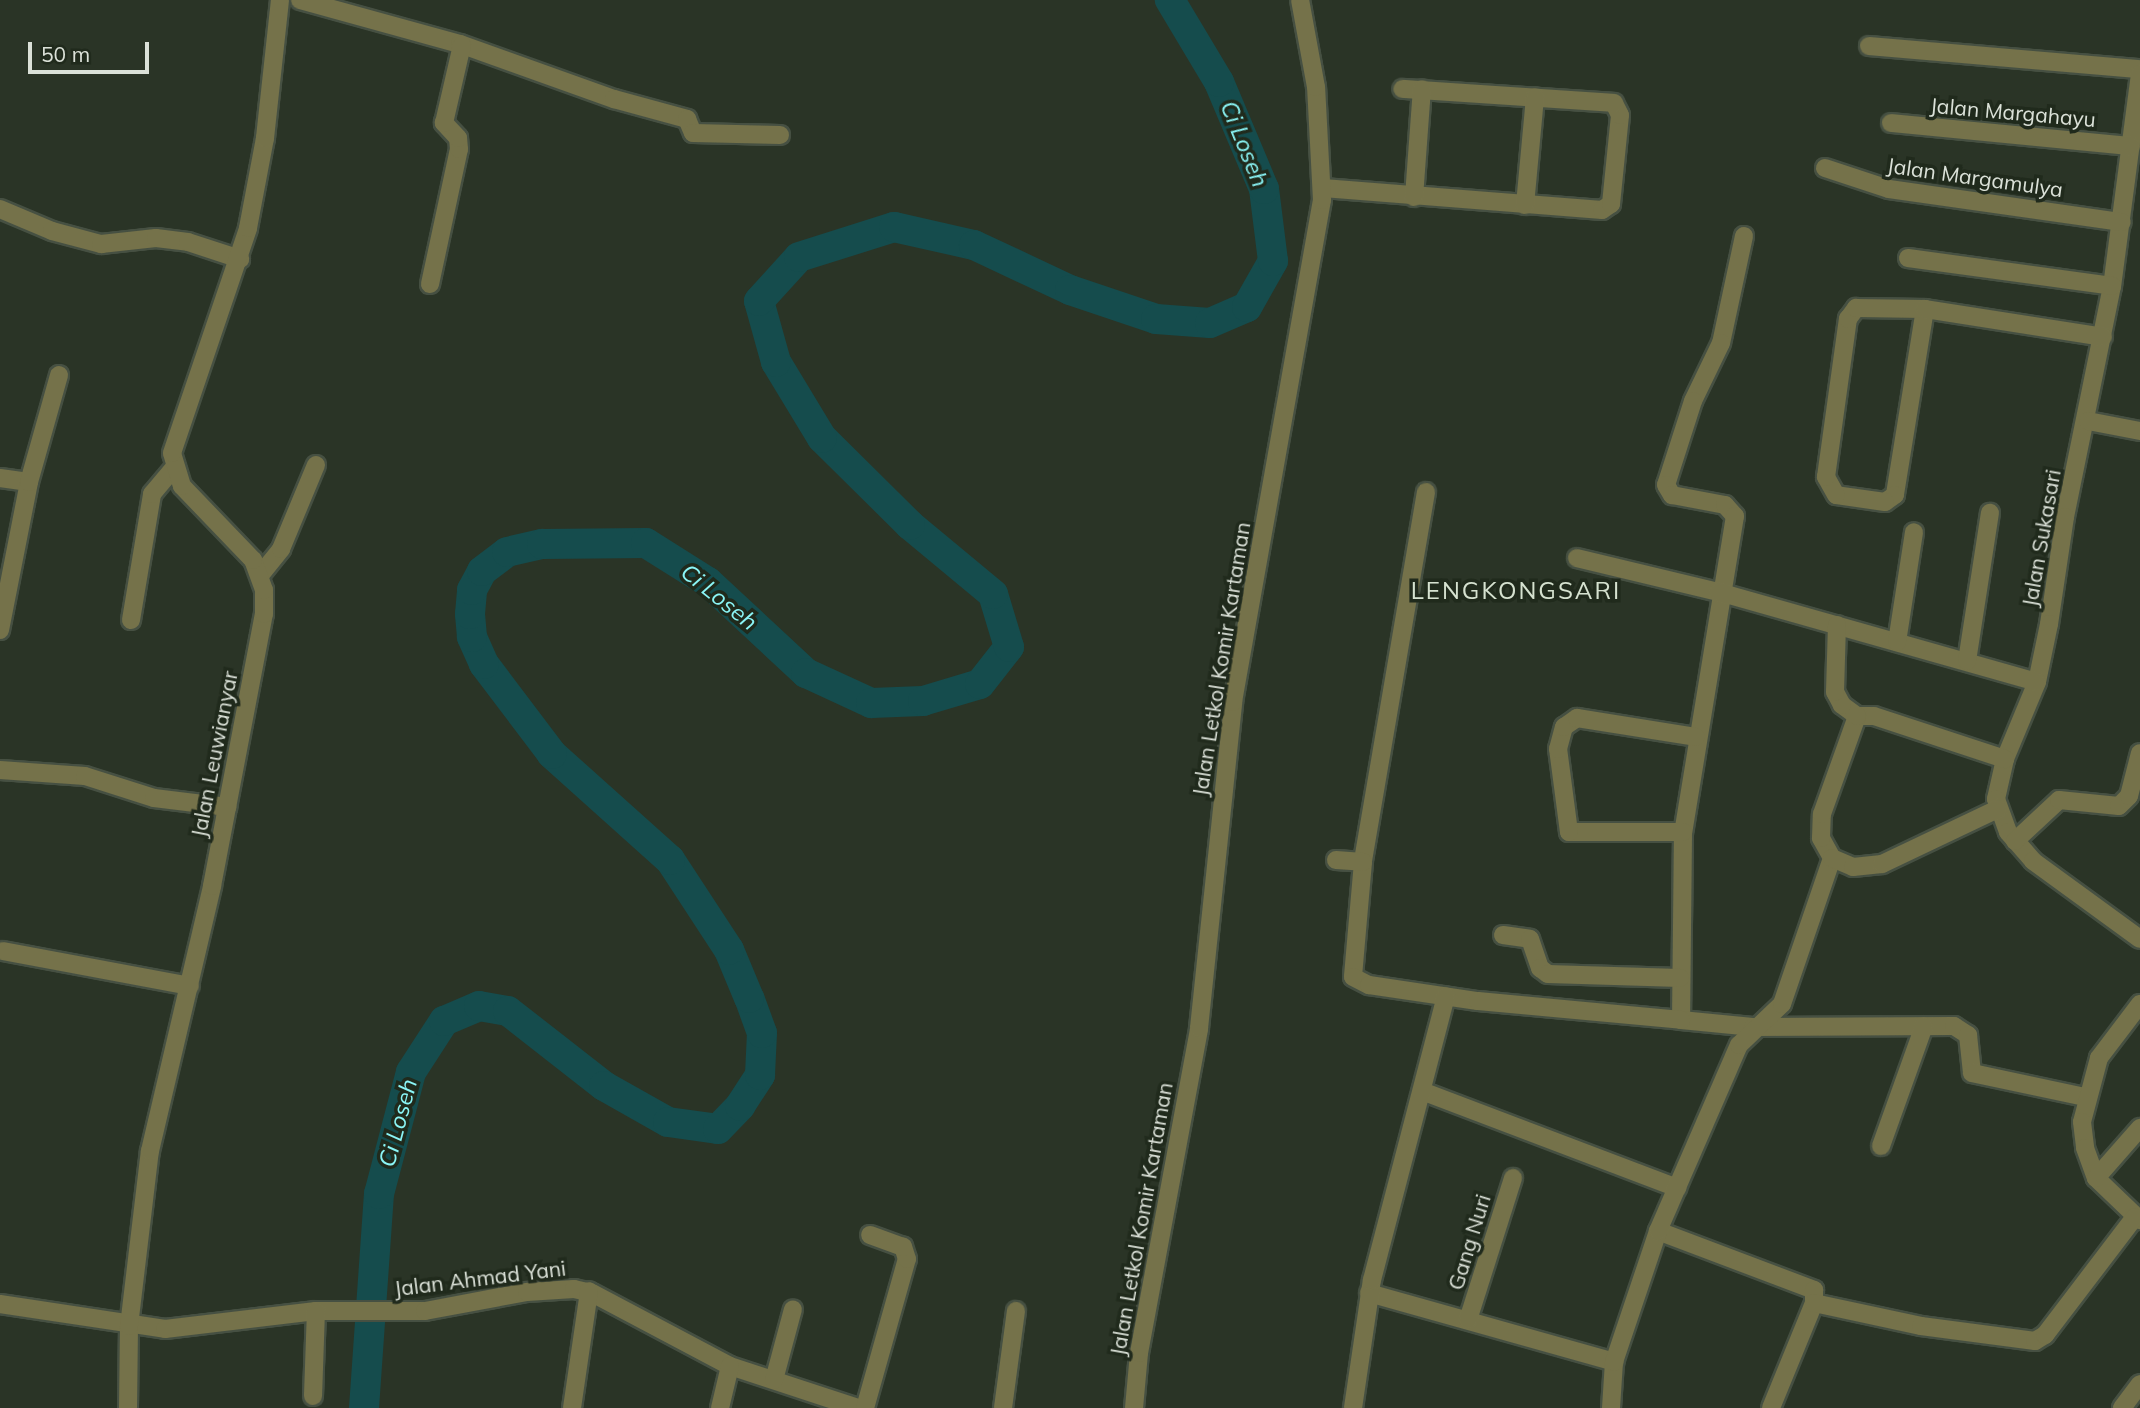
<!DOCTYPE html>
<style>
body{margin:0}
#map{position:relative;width:2140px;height:1408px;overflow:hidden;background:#2a3426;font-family:Mulish,sans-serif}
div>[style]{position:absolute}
.river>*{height:30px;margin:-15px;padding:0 15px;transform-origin:15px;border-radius:15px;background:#154c4d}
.roads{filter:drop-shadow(2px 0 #465042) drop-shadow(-2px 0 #465042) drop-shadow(0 2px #465042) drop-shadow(0 -2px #465042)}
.minor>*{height:18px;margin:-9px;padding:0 9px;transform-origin:9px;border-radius:9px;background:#75724a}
span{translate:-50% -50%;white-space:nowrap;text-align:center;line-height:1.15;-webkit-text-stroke:7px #202a1c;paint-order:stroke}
.street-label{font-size:21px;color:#dbe1d8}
.water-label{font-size:23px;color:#8af5f6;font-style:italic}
.quarter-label{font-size:24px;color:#d6e2d0;letter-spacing:2px}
.scale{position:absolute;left:28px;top:42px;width:121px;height:32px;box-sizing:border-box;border:4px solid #dbe1d8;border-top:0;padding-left:9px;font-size:21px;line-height:24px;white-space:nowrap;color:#dbe1d8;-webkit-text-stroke:5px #202a1c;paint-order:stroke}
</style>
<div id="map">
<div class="river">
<div style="left:364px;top:1408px;width:215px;rotate:-86deg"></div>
<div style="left:379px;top:1194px;width:126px;rotate:-75.3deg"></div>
<div style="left:411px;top:1072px;width:61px;rotate:-57.1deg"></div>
<div style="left:444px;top:1021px;width:38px;rotate:-23deg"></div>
<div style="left:479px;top:1006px;width:29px;rotate:10deg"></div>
<div style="left:508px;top:1011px;width:122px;rotate:38deg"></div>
<div style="left:604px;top:1086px;width:73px;rotate:29.4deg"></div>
<div style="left:668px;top:1122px;width:50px;rotate:8deg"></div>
<div style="left:718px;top:1129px;width:32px;rotate:-46deg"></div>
<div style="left:740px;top:1106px;width:37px;rotate:-57deg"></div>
<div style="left:760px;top:1075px;width:42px;rotate:-87.3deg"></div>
<div style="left:762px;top:1033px;width:37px;rotate:-110deg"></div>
<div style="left:749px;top:998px;width:52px;rotate:-112.6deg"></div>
<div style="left:729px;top:950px;width:108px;rotate:-123.2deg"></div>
<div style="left:670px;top:860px;width:159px;rotate:-138.1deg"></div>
<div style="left:552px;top:754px;width:113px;rotate:-127.1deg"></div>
<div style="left:484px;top:664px;width:30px;rotate:-114deg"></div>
<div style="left:472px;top:637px;width:23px;rotate:-95deg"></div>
<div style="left:470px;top:614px;width:24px;rotate:-85deg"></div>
<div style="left:472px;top:590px;width:21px;rotate:-62deg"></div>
<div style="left:482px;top:571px;width:31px;rotate:-37deg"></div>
<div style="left:507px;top:552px;width:36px;rotate:-13deg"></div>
<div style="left:542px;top:544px;width:104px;rotate:-0.6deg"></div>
<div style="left:646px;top:543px;width:73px;rotate:32.2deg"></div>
<div style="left:708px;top:582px;width:134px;rotate:42.9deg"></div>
<div style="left:806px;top:673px;width:72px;rotate:24.8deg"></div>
<div style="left:871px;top:703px;width:52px;rotate:-2.2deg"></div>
<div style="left:923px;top:701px;width:59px;rotate:-16.6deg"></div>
<div style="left:980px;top:684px;width:47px;rotate:-51.9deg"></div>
<div style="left:1009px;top:647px;width:55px;rotate:-106.8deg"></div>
<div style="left:993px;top:594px;width:108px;rotate:-140.3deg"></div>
<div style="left:910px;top:525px;width:124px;rotate:-135.3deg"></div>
<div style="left:822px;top:438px;width:89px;rotate:-121.2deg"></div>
<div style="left:776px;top:362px;width:63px;rotate:-105.6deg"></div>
<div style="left:759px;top:301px;width:59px;rotate:-47.7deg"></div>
<div style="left:799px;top:257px;width:100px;rotate:-17.5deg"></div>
<div style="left:894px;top:227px;width:82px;rotate:12.7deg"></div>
<div style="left:974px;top:245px;width:106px;rotate:25.1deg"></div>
<div style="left:1070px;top:290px;width:91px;rotate:18.6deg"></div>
<div style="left:1156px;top:319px;width:54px;rotate:4.2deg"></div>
<div style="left:1210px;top:323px;width:40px;rotate:-23.4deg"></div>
<div style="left:1247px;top:307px;width:53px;rotate:-60.5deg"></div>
<div style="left:1273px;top:261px;width:73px;rotate:-97.1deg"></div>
<div style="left:1264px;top:189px;width:116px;rotate:-112.8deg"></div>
<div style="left:1219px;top:82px;width:96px;rotate:-120.9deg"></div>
</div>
<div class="roads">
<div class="minor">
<div style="left:300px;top:0;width:166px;rotate:15.4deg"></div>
<div style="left:460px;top:44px;width:164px;rotate:19.7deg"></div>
<div style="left:614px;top:99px;width:76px;rotate:15.3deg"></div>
<div style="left:687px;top:119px;width:15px;rotate:67deg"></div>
<div style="left:693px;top:133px;width:87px;rotate:1.3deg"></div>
<div style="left:1869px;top:46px;width:272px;rotate:4.9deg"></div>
<div style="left:2140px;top:74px;width:214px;rotate:97.5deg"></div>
<div style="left:2112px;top:286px;width:236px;rotate:101.5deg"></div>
<div style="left:2065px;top:517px;width:108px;rotate:98.5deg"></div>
<div style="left:2049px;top:624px;width:59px;rotate:101.7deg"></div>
<div style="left:2037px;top:682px;width:83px;rotate:112.6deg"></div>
<div style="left:2005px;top:759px;width:41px;rotate:102.7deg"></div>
<div style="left:1996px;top:799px;width:35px;rotate:70deg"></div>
<div style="left:2008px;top:832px;width:38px;rotate:49deg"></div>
<div style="left:2033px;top:861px;width:132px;rotate:36.1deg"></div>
<div style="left:1891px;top:123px;width:241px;rotate:5.5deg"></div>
<div style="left:1825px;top:168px;width:67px;rotate:18.2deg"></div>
<div style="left:1889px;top:189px;width:235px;rotate:8.1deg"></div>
<div style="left:1323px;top:188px;width:280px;rotate:4.5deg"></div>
<div style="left:1602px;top:210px;width:11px;rotate:-34deg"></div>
<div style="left:1611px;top:204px;width:89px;rotate:-84.2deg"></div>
<div style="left:1620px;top:115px;width:13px;rotate:-117deg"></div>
<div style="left:1614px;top:103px;width:212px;rotate:-176.2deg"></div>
<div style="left:1414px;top:197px;width:108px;rotate:-85.8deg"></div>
<div style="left:1525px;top:205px;width:108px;rotate:-84.7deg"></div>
<div style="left:0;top:209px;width:56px;rotate:22.9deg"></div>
<div style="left:52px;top:231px;width:51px;rotate:14.9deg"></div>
<div style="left:101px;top:244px;width:55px;rotate:-6.2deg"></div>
<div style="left:156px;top:238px;width:32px;rotate:7deg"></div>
<div style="left:188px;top:242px;width:55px;rotate:18.1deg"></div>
<div style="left:1744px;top:236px;width:109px;rotate:102.1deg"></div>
<div style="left:1721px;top:343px;width:64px;rotate:115.8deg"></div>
<div style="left:1693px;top:401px;width:88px;rotate:107.8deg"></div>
<div style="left:1666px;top:485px;width:12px;rotate:59deg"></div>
<div style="left:1672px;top:495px;width:54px;rotate:10.7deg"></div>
<div style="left:1725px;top:505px;width:15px;rotate:48deg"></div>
<div style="left:1735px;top:516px;width:320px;rotate:99.3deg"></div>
<div style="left:1683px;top:832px;width:188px;rotate:90.6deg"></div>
<div style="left:1681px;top:1020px;width:72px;rotate:5.6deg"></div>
<div style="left:1753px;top:1027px;width:201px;rotate:-0.3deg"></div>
<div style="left:1954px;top:1026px;width:17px;rotate:33deg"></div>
<div style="left:1968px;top:1035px;width:38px;rotate:84deg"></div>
<div style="left:1972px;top:1073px;width:116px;rotate:12deg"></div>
<div style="left:1908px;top:258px;width:206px;rotate:7.8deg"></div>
<div style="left:430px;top:284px;width:138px;rotate:-77.9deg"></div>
<div style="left:459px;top:149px;width:11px;rotate:-95deg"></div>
<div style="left:458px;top:138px;width:21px;rotate:-133deg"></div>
<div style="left:444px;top:123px;width:80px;rotate:-77deg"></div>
<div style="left:1925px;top:309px;width:188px;rotate:99.2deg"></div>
<div style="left:1895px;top:495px;width:12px;rotate:145deg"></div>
<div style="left:1885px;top:502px;width:49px;rotate:-171.9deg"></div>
<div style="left:1836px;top:495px;width:21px;rotate:-119deg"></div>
<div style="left:1826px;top:477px;width:160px;rotate:-82.1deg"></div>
<div style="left:1848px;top:319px;width:14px;rotate:-54deg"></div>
<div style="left:1856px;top:308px;width:69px;rotate:0.8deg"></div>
<div style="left:1925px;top:309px;width:180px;rotate:8.9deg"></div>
<div style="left:2088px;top:421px;width:53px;rotate:10.9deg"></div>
<div style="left:0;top:478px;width:29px;rotate:8deg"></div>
<div style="left:1426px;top:492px;width:375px;rotate:99.7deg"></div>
<div style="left:1363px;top:862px;width:115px;rotate:95deg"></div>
<div style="left:1353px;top:977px;width:18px;rotate:27deg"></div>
<div style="left:1369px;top:985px;width:110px;rotate:8.4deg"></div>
<div style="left:1478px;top:1001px;width:204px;rotate:5.3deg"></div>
<div style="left:1577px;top:558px;width:146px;rotate:13.5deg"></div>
<div style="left:1719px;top:592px;width:330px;rotate:15.8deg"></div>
<div style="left:261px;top:574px;width:32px;rotate:-51deg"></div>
<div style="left:281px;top:549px;width:91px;rotate:-67.4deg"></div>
<div style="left:131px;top:620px;width:128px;rotate:-80.5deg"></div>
<div style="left:152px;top:494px;width:34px;rotate:-50deg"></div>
<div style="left:0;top:630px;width:151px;rotate:-78.9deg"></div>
<div style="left:29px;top:482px;width:111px;rotate:-74.3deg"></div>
<div style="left:1897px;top:642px;width:111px;rotate:-81.2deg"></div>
<div style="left:1967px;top:661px;width:150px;rotate:-81.2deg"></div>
<div style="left:1857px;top:716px;width:17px"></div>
<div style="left:1874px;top:716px;width:138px;rotate:18.2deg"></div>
<div style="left:0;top:770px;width:85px;rotate:4deg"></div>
<div style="left:85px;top:776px;width:72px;rotate:17.7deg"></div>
<div style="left:154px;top:798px;width:74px;rotate:7deg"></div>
<div style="left:1683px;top:832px;width:114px;rotate:180deg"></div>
<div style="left:1569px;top:832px;width:84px;rotate:-97.5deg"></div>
<div style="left:1558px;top:749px;width:23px;rotate:-75deg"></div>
<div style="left:1564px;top:727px;width:16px;rotate:-35deg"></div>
<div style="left:1577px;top:718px;width:120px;rotate:9.1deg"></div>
<div style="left:2015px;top:841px;width:60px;rotate:-43deg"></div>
<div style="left:2059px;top:800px;width:60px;rotate:5.7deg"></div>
<div style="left:2119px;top:806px;width:14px;rotate:-45deg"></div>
<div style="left:2129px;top:796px;width:44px;rotate:-75.7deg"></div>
<div style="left:1832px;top:858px;width:23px;rotate:-119deg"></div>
<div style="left:1821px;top:838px;width:24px;rotate:-88deg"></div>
<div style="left:1822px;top:814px;width:104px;rotate:-70.3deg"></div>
<div style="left:1857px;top:716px;width:19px;rotate:-144deg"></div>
<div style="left:1842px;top:705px;width:15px;rotate:-118deg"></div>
<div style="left:1835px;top:692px;width:67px;rotate:-88.3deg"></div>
<div style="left:1336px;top:860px;width:27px;rotate:4deg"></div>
<div style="left:1503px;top:935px;width:27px;rotate:8deg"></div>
<div style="left:1530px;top:939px;width:31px;rotate:71deg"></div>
<div style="left:1540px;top:968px;width:10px;rotate:37deg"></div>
<div style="left:1548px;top:974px;width:132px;rotate:1.7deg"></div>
<div style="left:3px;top:951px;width:190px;rotate:10.6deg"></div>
<div style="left:2140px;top:1004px;width:68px;rotate:127.2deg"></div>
<div style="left:2099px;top:1058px;width:66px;rotate:104.9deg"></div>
<div style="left:2082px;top:1122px;width:26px;rotate:83deg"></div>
<div style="left:2085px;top:1148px;width:32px;rotate:70deg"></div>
<div style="left:2096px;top:1178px;width:61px;rotate:43.7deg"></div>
<div style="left:1422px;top:1091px;width:273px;rotate:20.8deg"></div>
<div style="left:1881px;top:1146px;width:127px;rotate:-70.3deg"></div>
<div style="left:2096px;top:1178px;width:67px;rotate:-48.7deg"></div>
<div style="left:1658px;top:1231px;width:167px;rotate:20.7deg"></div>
<div style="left:1814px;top:1290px;width:13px;rotate:90deg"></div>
<div style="left:1814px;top:1303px;width:113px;rotate:112.3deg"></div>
<div style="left:1369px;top:1293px;width:255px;rotate:15.7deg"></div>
<div style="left:1814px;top:1303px;width:109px;rotate:12.1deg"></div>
<div style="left:1921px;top:1326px;width:115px;rotate:7.5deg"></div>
<div style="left:2035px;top:1341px;width:12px;rotate:-31deg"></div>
<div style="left:2045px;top:1335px;width:148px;rotate:-52.7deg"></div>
<div style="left:0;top:1304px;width:167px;rotate:8.6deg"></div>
<div style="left:165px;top:1329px;width:152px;rotate:-6.8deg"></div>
<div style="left:316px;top:1311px;width:109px"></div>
<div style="left:425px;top:1311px;width:104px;rotate:-10.6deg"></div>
<div style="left:527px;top:1292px;width:47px;rotate:-3.7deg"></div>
<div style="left:574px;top:1289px;width:18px;rotate:13deg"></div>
<div style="left:592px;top:1293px;width:156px;rotate:27.9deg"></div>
<div style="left:730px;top:1366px;width:135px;rotate:18.2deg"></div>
<div style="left:1468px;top:1320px;width:149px;rotate:-72.4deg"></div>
<div style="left:774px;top:1380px;width:73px;rotate:-75deg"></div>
<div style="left:313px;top:1396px;width:85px;rotate:-88deg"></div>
<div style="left:128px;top:1408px;width:82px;rotate:-89.3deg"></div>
<div style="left:129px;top:1326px;width:176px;rotate:-83.2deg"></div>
<div style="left:150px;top:1151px;width:272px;rotate:-76.8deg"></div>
<div style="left:212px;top:886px;width:277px;rotate:-79.2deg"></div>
<div style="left:264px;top:614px;width:24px;rotate:-90deg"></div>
<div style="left:264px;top:590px;width:32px;rotate:-110deg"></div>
<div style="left:253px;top:560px;width:103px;rotate:-133.8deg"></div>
<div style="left:182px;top:486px;width:34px;rotate:-107deg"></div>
<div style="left:172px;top:453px;width:237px;rotate:-71.3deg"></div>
<div style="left:248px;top:228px;width:92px;rotate:-79.3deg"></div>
<div style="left:265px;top:138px;width:139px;rotate:-83.8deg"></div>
<div style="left:572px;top:1408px;width:118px;rotate:-81.7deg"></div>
<div style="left:720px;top:1408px;width:43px;rotate:-76.6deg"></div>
<div style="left:865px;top:1408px;width:155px;rotate:-74.3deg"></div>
<div style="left:907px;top:1259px;width:13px;rotate:-108deg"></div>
<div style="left:903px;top:1247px;width:35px;rotate:-160deg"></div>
<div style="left:1003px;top:1408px;width:98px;rotate:-82.4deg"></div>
<div style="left:1134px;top:1408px;width:55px;rotate:-84.8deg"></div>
<div style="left:1139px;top:1353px;width:330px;rotate:-79.5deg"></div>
<div style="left:1199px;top:1028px;width:328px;rotate:-84deg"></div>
<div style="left:1233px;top:702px;width:510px;rotate:-79.95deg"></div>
<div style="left:1322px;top:200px;width:113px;rotate:-93deg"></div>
<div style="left:1316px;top:87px;width:88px;rotate:-100.4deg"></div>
<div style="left:1353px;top:1408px;width:129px;rotate:-81.6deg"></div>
<div style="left:1372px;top:1280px;width:293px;rotate:-75.4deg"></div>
<div style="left:1611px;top:1408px;width:46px;rotate:-86.3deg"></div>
<div style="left:1614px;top:1362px;width:138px;rotate:-71.4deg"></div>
<div style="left:1658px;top:1231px;width:203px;rotate:-66.5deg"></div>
<div style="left:1739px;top:1045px;width:59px;rotate:-43.6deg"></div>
<div style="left:1782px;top:1004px;width:154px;rotate:-71.1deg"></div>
<div style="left:1832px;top:858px;width:23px;rotate:23deg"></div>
<div style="left:1853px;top:867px;width:29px;rotate:-6deg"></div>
<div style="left:1882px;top:864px;width:128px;rotate:-25.4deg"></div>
<div style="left:2122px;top:1408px;width:30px;rotate:-53deg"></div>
</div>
</div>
<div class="street-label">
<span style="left:2013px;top:112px;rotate:5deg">Jalan Margahayu</span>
<span style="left:1975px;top:177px;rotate:8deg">Jalan Margamulya</span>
<span style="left:2041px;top:538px;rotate:-80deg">Jalan Sukasari</span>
<span style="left:1221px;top:659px;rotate:-81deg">Jalan Letkol Komir Kartaman</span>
<span style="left:214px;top:754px;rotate:-79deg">Jalan Leuwianyar</span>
<span style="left:1141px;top:1219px;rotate:-80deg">Jalan Letkol Komir Kartaman</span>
<span style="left:1469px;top:1242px;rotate:-73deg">Gang Nuri</span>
<span style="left:480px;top:1278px;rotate:-7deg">Jalan Ahmad Yani</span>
</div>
<div class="water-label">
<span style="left:1244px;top:144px;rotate:68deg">Ci Loseh</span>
<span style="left:719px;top:597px;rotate:39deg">Ci Loseh</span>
<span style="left:398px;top:1123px;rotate:-75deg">Ci Loseh</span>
</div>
<div class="quarter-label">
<span style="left:1516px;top:591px">LENGKONGSARI</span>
</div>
<div class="scale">50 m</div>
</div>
